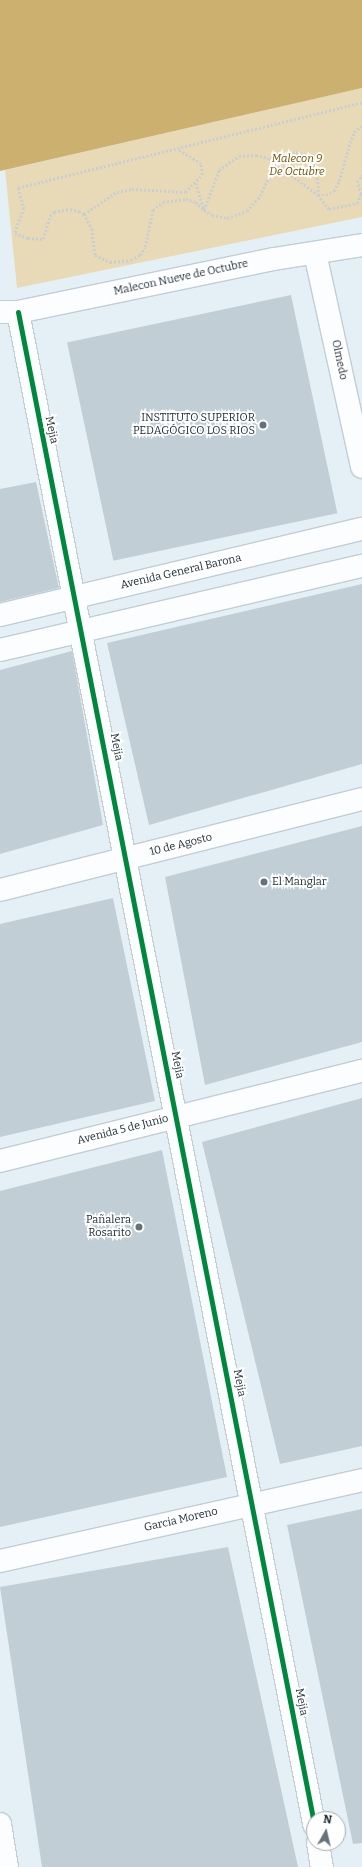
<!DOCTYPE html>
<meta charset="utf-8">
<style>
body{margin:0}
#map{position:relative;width:362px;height:1867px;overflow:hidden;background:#e4f0f6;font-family:Bitter,serif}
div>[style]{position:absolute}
.green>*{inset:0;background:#e9dab7}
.water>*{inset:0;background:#ccb070}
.building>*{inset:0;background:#c2ced5;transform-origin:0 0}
.path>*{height:2.5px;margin-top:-1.25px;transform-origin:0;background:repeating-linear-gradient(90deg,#c9cfd1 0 2px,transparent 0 4px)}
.roads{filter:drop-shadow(1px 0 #c2cdd4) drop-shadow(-1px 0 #c2cdd4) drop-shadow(0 1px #c2cdd4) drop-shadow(0 -1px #c2cdd4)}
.street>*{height:22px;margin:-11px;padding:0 11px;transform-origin:11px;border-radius:11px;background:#fbfdfe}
.primary>*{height:22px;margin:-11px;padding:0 11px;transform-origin:11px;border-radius:11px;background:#fbfdfe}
.cycleway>*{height:5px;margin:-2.5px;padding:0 2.5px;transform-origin:2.5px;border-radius:2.5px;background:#00873e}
.dots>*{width:11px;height:11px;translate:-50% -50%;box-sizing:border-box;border:2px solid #fff;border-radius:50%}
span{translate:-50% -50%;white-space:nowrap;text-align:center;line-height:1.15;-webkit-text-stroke:3.5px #fff;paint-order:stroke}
.park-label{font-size:11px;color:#6e5004;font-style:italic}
.street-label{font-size:11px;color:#202e36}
.poi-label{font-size:11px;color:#202e36}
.right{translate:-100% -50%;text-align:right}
.left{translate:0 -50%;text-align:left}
.north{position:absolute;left:306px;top:1811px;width:40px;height:40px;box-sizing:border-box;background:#fff;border:1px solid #a6abaf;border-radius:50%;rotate:8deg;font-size:11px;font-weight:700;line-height:16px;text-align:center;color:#202e36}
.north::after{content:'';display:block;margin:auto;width:14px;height:18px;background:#657279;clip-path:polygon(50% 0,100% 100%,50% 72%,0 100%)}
</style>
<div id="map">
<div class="green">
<div style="clip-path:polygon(362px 88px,362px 217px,17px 288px,5px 170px)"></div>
</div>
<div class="water">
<div style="clip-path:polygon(0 0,362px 0,362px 88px,0 171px)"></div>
</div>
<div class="building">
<div style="left:291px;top:295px;width:223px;height:229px;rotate:78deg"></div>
<div style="clip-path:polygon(36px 482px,59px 588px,0 602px,0 489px)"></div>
<div style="clip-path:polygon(362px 584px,362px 764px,149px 825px,107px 643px)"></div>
<div style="clip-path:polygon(72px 651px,103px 825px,0 854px,0 670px)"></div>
<div style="clip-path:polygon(362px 826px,362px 1042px,205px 1085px,165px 877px)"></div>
<div style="clip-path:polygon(113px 898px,155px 1101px,0 1137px,0 924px)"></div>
<div style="clip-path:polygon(362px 1098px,362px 1446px,280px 1464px,202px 1142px)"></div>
<div style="clip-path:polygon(162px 1150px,227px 1477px,0 1527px,0 1191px)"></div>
<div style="clip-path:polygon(362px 1509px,362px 1843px,353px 1844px,287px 1525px)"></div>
<div style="clip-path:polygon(228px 1547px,298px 1867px,42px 1867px,0 1587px)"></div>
</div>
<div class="path">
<div style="left:362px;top:103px;width:354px;rotate:166.1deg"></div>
<div style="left:18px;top:188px;width:21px;rotate:73deg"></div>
<div style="left:24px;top:208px;width:27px;rotate:110deg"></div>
<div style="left:15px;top:233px;width:14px;rotate:21deg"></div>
<div style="left:28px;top:238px;width:15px;rotate:4deg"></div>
<div style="left:43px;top:239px;width:24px;rotate:-73deg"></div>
<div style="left:50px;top:216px;width:6px;rotate:-45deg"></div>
<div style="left:54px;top:212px;width:16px;rotate:-11deg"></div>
<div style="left:70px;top:209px;width:9px;rotate:13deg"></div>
<div style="left:79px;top:211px;width:6px;rotate:31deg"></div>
<div style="left:84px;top:214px;width:17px;rotate:62deg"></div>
<div style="left:92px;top:229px;width:26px;rotate:83deg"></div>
<div style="left:95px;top:255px;width:17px;rotate:25deg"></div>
<div style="left:110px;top:262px;width:21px;rotate:-5deg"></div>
<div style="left:131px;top:260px;width:10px;rotate:-29deg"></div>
<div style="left:140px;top:255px;width:9px;rotate:-58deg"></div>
<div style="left:145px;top:247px;width:38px;rotate:-78deg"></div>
<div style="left:153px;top:210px;width:13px;rotate:-39deg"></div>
<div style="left:163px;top:202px;width:23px;rotate:-7deg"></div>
<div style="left:186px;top:199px;width:10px;rotate:17deg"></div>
<div style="left:196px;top:202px;width:11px;rotate:45deg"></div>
<div style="left:204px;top:210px;width:43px;rotate:-69.4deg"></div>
<div style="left:219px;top:170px;width:24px;rotate:-35deg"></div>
<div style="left:239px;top:156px;width:17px;rotate:-3deg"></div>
<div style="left:256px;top:155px;width:13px;rotate:13deg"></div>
<div style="left:269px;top:158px;width:61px;rotate:37.1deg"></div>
<div style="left:318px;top:195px;width:8px"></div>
<div style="left:326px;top:195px;width:9px;rotate:-27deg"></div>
<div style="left:334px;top:191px;width:11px;rotate:-63deg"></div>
<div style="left:339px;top:181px;width:40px;rotate:-74deg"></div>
<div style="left:350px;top:143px;width:12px;rotate:-70deg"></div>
<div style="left:354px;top:132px;width:11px;rotate:-41deg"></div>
<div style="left:196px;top:183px;width:28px;rotate:73deg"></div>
<div style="left:204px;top:210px;width:9px;rotate:32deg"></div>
<div style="left:212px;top:215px;width:15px;rotate:11deg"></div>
<div style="left:227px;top:218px;width:21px;rotate:-19deg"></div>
<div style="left:247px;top:211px;width:20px;rotate:-49deg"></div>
<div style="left:260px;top:196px;width:37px;rotate:-66deg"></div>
<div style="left:275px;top:162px;width:12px;rotate:-42deg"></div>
<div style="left:284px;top:154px;width:12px;rotate:-9deg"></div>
<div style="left:296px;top:152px;width:10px;rotate:17deg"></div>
<div style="left:306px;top:155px;width:14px;rotate:51deg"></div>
<div style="left:315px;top:166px;width:20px;rotate:79deg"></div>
<div style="left:319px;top:186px;width:9px;rotate:96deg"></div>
<div style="left:318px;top:195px;width:18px;rotate:52deg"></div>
<div style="left:329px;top:209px;width:29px;rotate:-12deg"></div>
<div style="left:357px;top:203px;width:10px;rotate:-66deg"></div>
<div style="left:361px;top:194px;width:13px;rotate:-108deg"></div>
<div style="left:357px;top:182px;width:9px;rotate:-54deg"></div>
<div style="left:84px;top:214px;width:40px;rotate:-34deg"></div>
<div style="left:117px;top:192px;width:15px;rotate:-11deg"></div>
<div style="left:132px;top:189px;width:53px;rotate:3.2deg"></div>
<div style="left:185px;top:192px;width:24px;rotate:-45deg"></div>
<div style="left:202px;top:175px;width:11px;rotate:-95deg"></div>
<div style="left:201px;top:164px;width:28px;rotate:-148deg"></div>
</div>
<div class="roads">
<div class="street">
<div style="left:315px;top:253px;width:219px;rotate:77.6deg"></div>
<div style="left:0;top:312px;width:18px"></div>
<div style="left:18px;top:312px;width:261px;rotate:-11.7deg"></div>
<div style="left:274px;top:259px;width:89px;rotate:-9deg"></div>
<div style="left:18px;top:312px;width:1541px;rotate:78.92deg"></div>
<div style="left:0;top:615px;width:372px;rotate:-13.4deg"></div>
<div style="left:0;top:650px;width:372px;rotate:-13.1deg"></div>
<div style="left:0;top:890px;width:373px;rotate:-14.1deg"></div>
<div style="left:0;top:1561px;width:371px;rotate:-12.6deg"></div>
<div style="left:0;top:1824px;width:44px;rotate:80.8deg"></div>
<div style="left:318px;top:1843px;width:24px;rotate:81deg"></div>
</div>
<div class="primary">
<div style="left:0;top:1161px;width:373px;rotate:-14deg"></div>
</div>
</div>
<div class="cycleway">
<div style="left:18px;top:312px;width:1541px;rotate:78.92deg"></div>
</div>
<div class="dots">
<div style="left:263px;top:425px;background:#657279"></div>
<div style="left:264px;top:882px;background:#657279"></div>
<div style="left:139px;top:1227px;background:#657279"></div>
</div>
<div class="park-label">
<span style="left:297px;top:166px">Malecon 9<br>De Octubre</span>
</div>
<div class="street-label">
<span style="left:181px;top:278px;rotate:-12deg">Malecon Nueve de Octubre</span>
<span style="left:339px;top:360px;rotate:78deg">Olmedo</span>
<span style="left:51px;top:430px;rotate:78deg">Mejia</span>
<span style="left:181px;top:572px;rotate:-13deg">Avenida General Barona</span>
<span style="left:116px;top:747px;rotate:79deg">Mejia</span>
<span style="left:181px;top:845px;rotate:-14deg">10 de Agosto</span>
<span style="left:177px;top:1065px;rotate:79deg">Mejia</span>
<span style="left:123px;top:1130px;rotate:-14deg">Avenida 5 de Junio</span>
<span style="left:239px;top:1383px;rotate:79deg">Mejia</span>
<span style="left:181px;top:1520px;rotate:-13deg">Garcia Moreno</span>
<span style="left:301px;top:1702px;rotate:79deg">Mejia</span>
</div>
<div class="poi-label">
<span class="right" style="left:255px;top:425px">INSTITUTO SUPERIOR<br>PEDAGÓGICO LOS RIOS</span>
<span class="left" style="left:272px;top:882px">El Manglar</span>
<span class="right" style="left:131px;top:1227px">Pañalera<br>Rosarito</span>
</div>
<div class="north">N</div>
</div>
